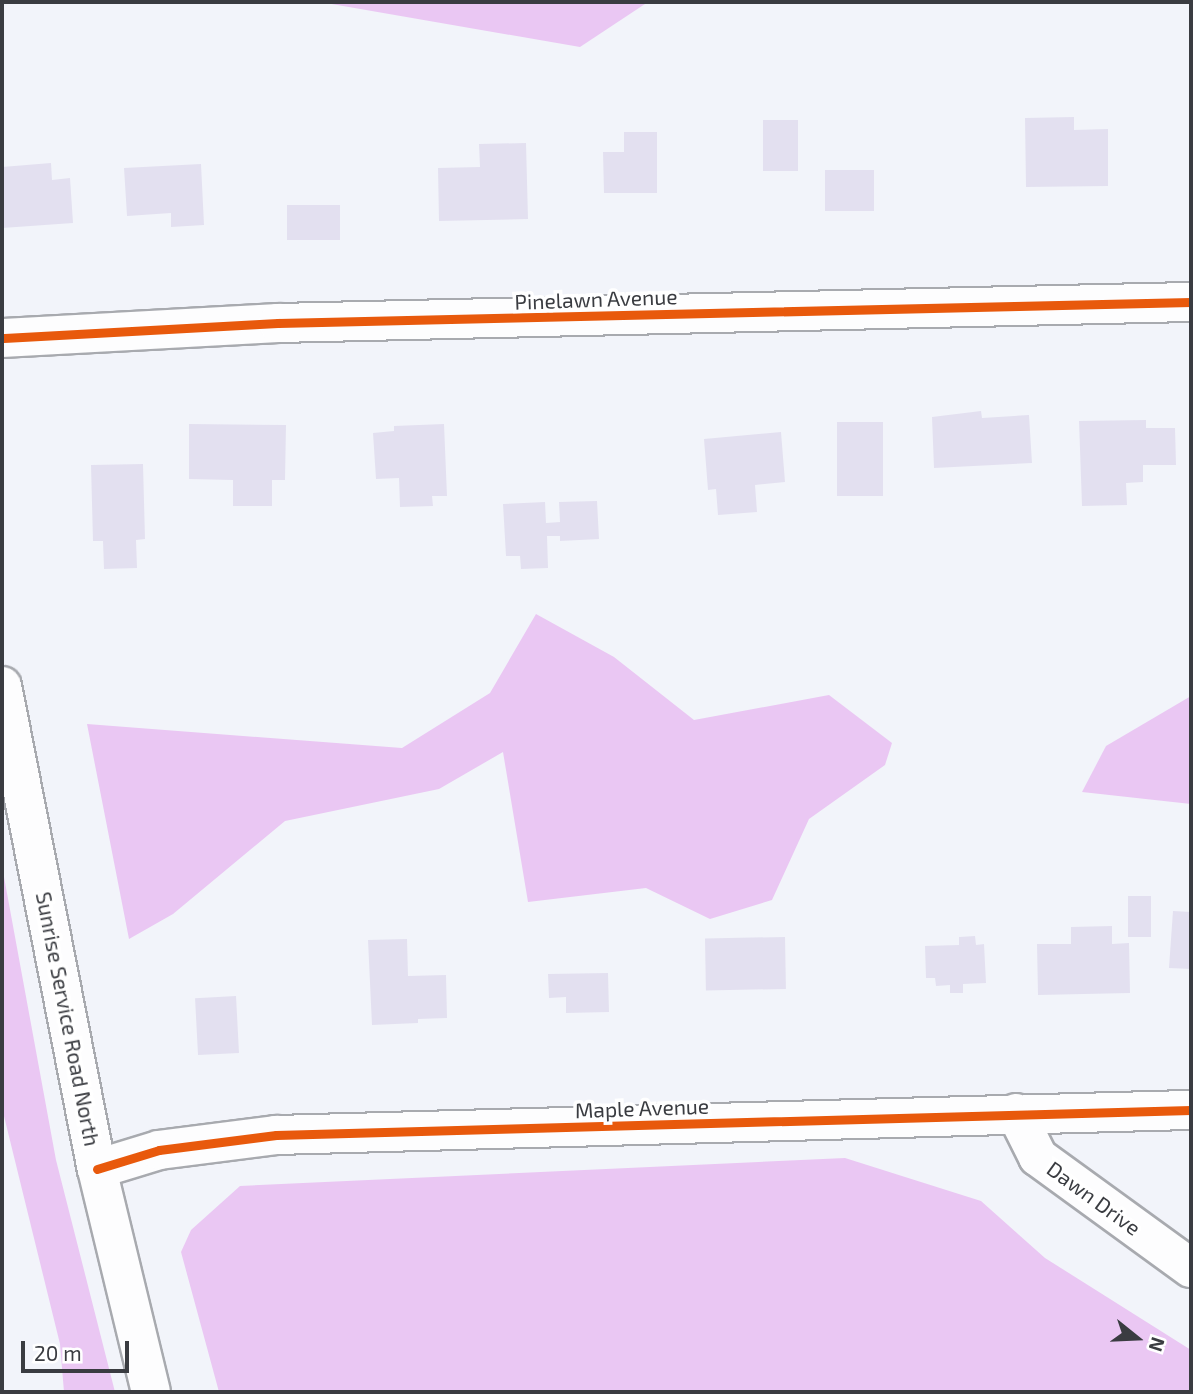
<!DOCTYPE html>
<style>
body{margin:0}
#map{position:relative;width:1193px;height:1394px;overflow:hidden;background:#f2f4fa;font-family:"Exo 2",sans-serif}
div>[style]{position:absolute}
.forest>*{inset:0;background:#eac7f3}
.building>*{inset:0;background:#e3e0f0;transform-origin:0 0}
.roads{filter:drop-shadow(2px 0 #a8aaaf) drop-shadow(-2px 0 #a8aaaf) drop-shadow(0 2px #a8aaaf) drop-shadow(0 -2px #a8aaaf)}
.minor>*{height:38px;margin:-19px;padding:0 19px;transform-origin:19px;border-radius:19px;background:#fdfdfe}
.cycleway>*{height:9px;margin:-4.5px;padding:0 4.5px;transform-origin:4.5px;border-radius:4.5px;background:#e8590c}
span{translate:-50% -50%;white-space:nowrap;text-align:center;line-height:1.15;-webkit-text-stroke:7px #fff;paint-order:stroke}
.street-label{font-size:21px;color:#3a3c41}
.frame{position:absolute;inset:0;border:4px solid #3a3c41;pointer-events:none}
.north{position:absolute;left:1102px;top:1303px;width:70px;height:70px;-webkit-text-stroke:5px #fff;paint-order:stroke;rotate:108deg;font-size:19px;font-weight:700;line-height:28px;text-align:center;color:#3a3c41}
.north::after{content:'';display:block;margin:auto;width:24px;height:32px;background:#3a3c41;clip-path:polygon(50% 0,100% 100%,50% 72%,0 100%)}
.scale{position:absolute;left:21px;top:1341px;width:108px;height:32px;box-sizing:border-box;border:4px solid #3a3c41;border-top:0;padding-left:9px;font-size:21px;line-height:24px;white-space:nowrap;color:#3a3c41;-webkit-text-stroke:5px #fff;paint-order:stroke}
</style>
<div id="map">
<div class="forest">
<div style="clip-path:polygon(320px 2px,648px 2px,580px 47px)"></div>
<div style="clip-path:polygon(536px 614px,614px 657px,694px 720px,829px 695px,892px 743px,885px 765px,809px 819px,772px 900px,710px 919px,646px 888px,528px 902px,503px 752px,439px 789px,285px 821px,173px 914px,129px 939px,87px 724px,402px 748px,490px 693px)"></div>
<div style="clip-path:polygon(1191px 696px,1191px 804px,1082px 792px,1106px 746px)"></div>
<div style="clip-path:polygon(2px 866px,56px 1160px,115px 1392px,64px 1392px,60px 1344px,2px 1108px)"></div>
<div style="clip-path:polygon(845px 1158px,981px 1201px,1045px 1258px,1191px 1350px,1191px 1392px,219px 1392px,181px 1252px,191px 1230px,240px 1186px)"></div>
</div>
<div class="building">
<div style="clip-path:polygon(1074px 117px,1074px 130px,1108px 129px,1108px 186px,1026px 187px,1025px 118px)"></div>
<div style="left:763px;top:120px;width:35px;height:51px"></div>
<div style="clip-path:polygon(624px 132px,657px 132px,657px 193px,604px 193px,603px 152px,624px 152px)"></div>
<div style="clip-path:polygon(526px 143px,528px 219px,439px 221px,438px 168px,480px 167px,479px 144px)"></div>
<div style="clip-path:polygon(51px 163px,52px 180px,70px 178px,73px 223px,2px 228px,2px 167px)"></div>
<div style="clip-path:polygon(201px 164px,204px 225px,171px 227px,171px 213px,127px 216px,124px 168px)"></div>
<div style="left:825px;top:170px;width:49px;height:41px"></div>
<div style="left:287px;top:205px;width:53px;height:35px"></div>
<div style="clip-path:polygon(981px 411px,982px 418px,1029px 415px,1032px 463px,934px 468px,932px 417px)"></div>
<div style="clip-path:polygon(1146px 420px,1146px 428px,1175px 428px,1176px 465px,1143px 465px,1143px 482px,1126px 483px,1127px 505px,1082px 506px,1079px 421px)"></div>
<div style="left:837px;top:422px;width:46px;height:74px"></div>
<div style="clip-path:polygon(189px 424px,286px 425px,285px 480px,272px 480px,272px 506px,233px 506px,233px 480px,189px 479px)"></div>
<div style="clip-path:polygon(444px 424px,447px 496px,432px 496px,433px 506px,400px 507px,399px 478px,376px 479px,373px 433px,394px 431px,394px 426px)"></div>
<div style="clip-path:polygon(781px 432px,785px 482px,755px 485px,757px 512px,718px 515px,716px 489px,708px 490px,704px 439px)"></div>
<div style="clip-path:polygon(143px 464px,145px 539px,136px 540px,137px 568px,104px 569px,103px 541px,93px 541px,91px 465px)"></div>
<div style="clip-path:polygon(597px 501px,599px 539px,560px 541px,560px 536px,547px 536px,548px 568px,521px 569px,520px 556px,506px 556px,503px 504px,545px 502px,546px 523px,560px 522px,559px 502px)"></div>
<div style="left:1128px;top:896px;width:23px;height:41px"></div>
<div style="clip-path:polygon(1173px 911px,1191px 912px,1191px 969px,1169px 968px)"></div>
<div style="clip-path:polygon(1112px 926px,1112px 944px,1129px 943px,1130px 993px,1038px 995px,1037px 944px,1071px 944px,1071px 927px)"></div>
<div style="clip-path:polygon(975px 936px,976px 945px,984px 944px,986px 983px,963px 984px,963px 993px,950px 993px,950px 985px,936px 986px,935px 978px,926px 978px,925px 946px,959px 945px,959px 937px)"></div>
<div style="left:785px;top:937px;width:52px;height:80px;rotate:89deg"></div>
<div style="clip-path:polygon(407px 939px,408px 976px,446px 975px,447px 1018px,418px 1019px,418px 1023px,372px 1025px,368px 940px)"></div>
<div style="clip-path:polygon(608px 973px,609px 1012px,566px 1013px,566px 997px,549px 998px,548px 974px)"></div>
<div style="left:236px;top:996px;width:57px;height:41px;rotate:87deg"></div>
</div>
<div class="roads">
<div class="minor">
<div style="left:2px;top:338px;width:276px;rotate:-3.1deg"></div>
<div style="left:278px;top:323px;width:913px;rotate:-1.32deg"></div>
<div style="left:2px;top:686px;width:492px;rotate:78.9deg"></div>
<div style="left:97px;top:1169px;width:229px;rotate:76.4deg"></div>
<div style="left:1016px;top:1113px;width:49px;rotate:63.4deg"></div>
<div style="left:1038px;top:1157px;width:189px;rotate:36deg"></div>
<div style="left:97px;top:1169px;width:65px;rotate:-17deg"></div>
<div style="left:159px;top:1150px;width:118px;rotate:-7.3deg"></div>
<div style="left:276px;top:1135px;width:915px;rotate:-1.57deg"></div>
</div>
</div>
<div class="cycleway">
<div style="left:2px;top:338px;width:276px;rotate:-3.1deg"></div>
<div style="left:278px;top:323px;width:913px;rotate:-1.32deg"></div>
<div style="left:97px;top:1169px;width:65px;rotate:-17deg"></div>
<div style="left:159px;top:1150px;width:118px;rotate:-7.3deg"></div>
<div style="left:276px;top:1135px;width:915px;rotate:-1.57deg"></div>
</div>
<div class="street-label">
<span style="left:596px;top:299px;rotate:-2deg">Pinelawn Avenue</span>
<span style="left:68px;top:1019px;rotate:79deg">Sunrise Service Road North</span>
<span style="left:642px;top:1108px;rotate:-2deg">Maple Avenue</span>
<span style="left:1094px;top:1198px;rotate:36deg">Dawn Drive</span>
</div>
<div class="frame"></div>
<div class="north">N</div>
<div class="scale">20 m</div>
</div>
